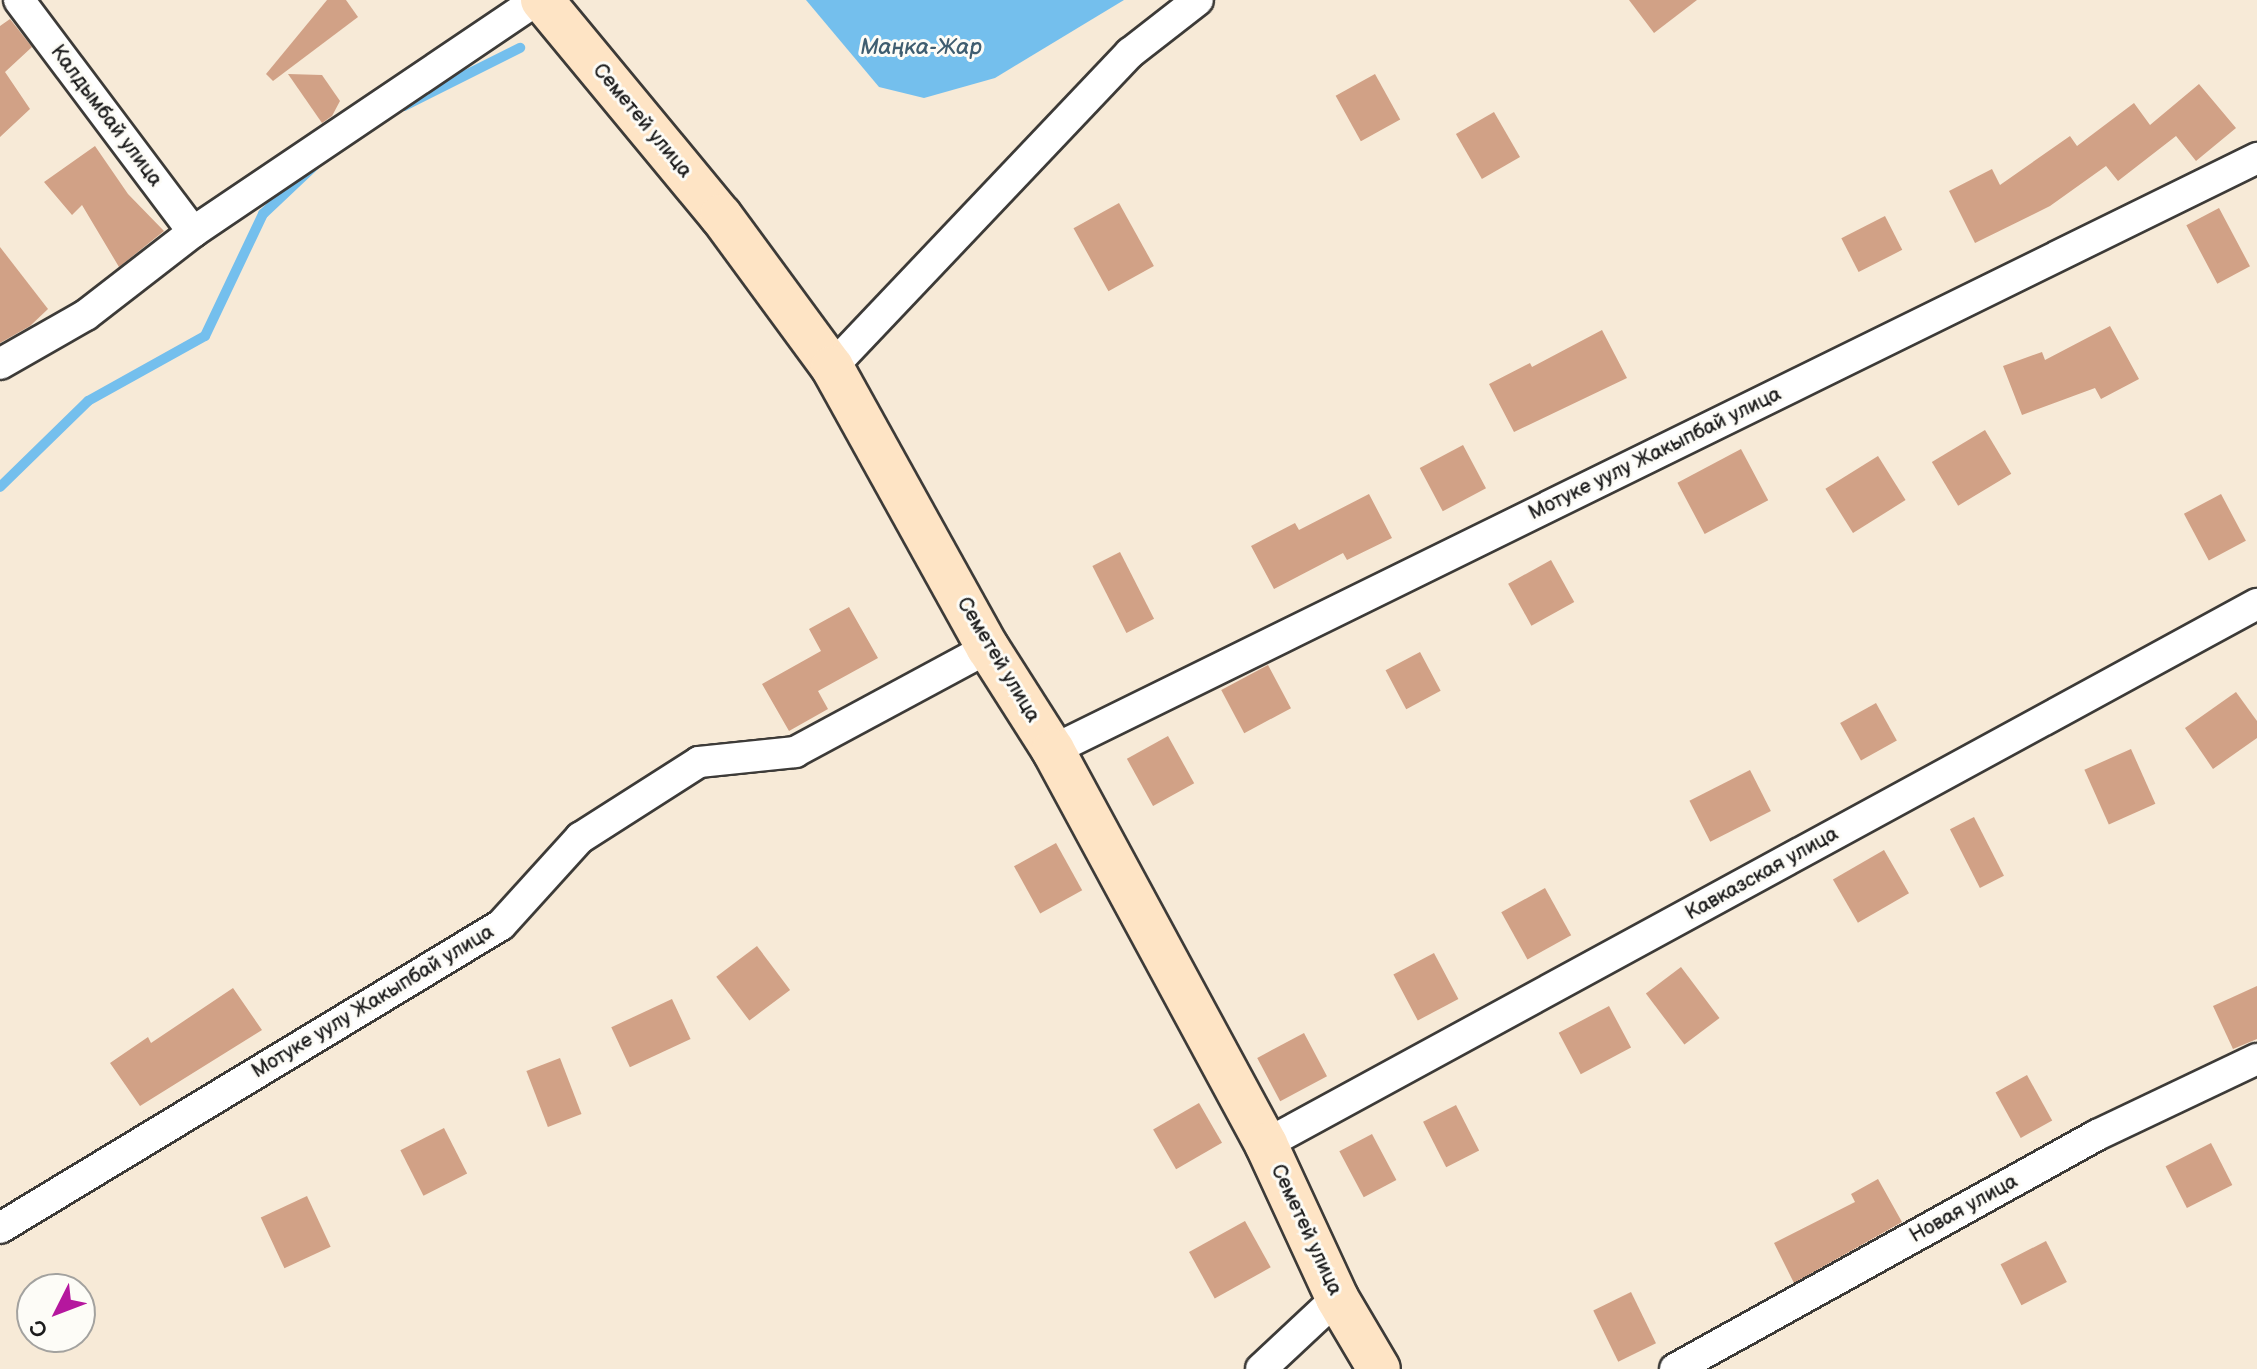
<!DOCTYPE html>
<meta charset="utf-8">
<style>
body{margin:0}
#map{position:relative;width:2257px;height:1369px;overflow:hidden;background:#f7ead7;font-family:"Balsamiq Sans",sans-serif}
div>[style]{position:absolute}
.water>*{inset:0;background:#74bfed}
.stream>*{height:10px;margin:-5px;padding:0 5px;transform-origin:5px;border-radius:5px;background:#74bfed}
.building>*{inset:0;background:#d1a186;transform-origin:0 0}
.roads{filter:drop-shadow(2px 0 #3d3b38) drop-shadow(-2px 0 #3d3b38) drop-shadow(0 2px #3d3b38) drop-shadow(0 -2px #3d3b38)}
.street>*{height:30px;margin:-15px;padding:0 15px;transform-origin:15px;border-radius:15px;background:#fff}
.secondary>*{height:42px;margin:-21px;padding:0 21px;transform-origin:21px;border-radius:21px;background:#fee4c5}
span{translate:-50% -50%;white-space:nowrap;text-align:center;line-height:1.15;-webkit-text-stroke:6px #fdfcf7;paint-order:stroke}
.street-label{font-size:20px;color:#1c1c1c}
.water-label{font-size:22px;color:#3f5d70;font-style:italic}
.north{position:absolute;left:16px;top:1273px;width:80px;height:80px;box-sizing:border-box;background:#fdfcf7;border:2px solid #a3a29f;border-radius:50%;rotate:228deg;font-size:22px;font-weight:700;line-height:32px;text-align:center;color:#1c1c1c}
.north::after{content:'';display:block;margin:auto;width:28px;height:36px;background:#b5179e;clip-path:polygon(50% 0,100% 100%,50% 72%,0 100%)}
</style>
<div id="map">
<div class="water">
<div style="clip-path:polygon(806px 0,1124px 0,995px 78px,924px 98px,879px 87px)"></div>
</div>
<div class="stream">
<div style="left:404px;top:106px;width:130px;rotate:-26.6deg"></div>
<div style="left:0;top:487px;width:123px;rotate:-44.3deg"></div>
<div style="left:88px;top:401px;width:134px;rotate:-29.1deg"></div>
<div style="left:205px;top:336px;width:135px;rotate:-64.6deg"></div>
<div style="left:263px;top:214px;width:71px;rotate:-43.3deg"></div>
</div>
<div class="building">
<div style="clip-path:polygon(327px 0,346px 0,358px 17px,273px 81px,266px 74px)"></div>
<div style="clip-path:polygon(1629px 0,1697px 0,1654px 33px)"></div>
<div style="clip-path:polygon(10px 19px,32px 47px,5px 72px,30px 109px,0 137px,0 26px)"></div>
<div style="clip-path:polygon(288px 74px,322px 75px,340px 101px,332px 116px,322px 123px)"></div>
<div style="left:1375px;top:74px;width:52px;height:45px;rotate:61deg"></div>
<div style="clip-path:polygon(2199px 84px,2236px 128px,2196px 161px,2176px 136px,2118px 181px,2106px 166px,2050px 206px,1975px 243px,1949px 191px,1992px 169px,2000px 185px,2070px 136px,2077px 146px,2134px 103px,2150px 125px)"></div>
<div style="left:1494px;top:112px;width:52px;height:44px;rotate:60deg"></div>
<div style="clip-path:polygon(95px 146px,128px 194px,164px 231px,119px 267px,82px 205px,72px 215px,44px 182px)"></div>
<div style="left:1119px;top:203px;width:72px;height:52px;rotate:61deg"></div>
<div style="left:2219px;top:208px;width:66px;height:37px;rotate:62deg"></div>
<div style="left:1885px;top:216px;width:38px;height:49px;rotate:63deg"></div>
<div style="clip-path:polygon(0 247px,48px 309px,30px 326px,0 343px)"></div>
<div style="clip-path:polygon(2110px 326px,2139px 379px,2101px 399px,2095px 388px,2022px 415px,2003px 366px,2042px 352px,2045px 360px)"></div>
<div style="clip-path:polygon(1602px 330px,1627px 378px,1514px 432px,1489px 384px,1530px 363px,1532px 367px)"></div>
<div style="left:1985px;top:430px;width:51px;height:62px;rotate:59deg"></div>
<div style="left:1463px;top:445px;width:49px;height:49px;rotate:62deg"></div>
<div style="left:1741px;top:449px;width:58px;height:72px;rotate:62deg"></div>
<div style="left:1878px;top:456px;width:52px;height:62px;rotate:58deg"></div>
<div style="clip-path:polygon(1369px 494px,1392px 538px,1347px 560px,1343px 553px,1274px 589px,1251px 546px,1295px 523px,1299px 530px)"></div>
<div style="left:2221px;top:494px;width:53px;height:42px;rotate:62deg"></div>
<div style="left:1120px;top:552px;width:75px;height:31px;rotate:63deg"></div>
<div style="left:1551px;top:560px;width:48px;height:49px;rotate:61deg"></div>
<div style="clip-path:polygon(849px 607px,878px 658px,818px 691px,828px 709px,789px 731px,762px 684px,821px 651px,809px 629px)"></div>
<div style="left:1420px;top:652px;width:44px;height:39px;rotate:62deg"></div>
<div style="left:1268px;top:665px;width:49px;height:53px;rotate:62deg"></div>
<div style="clip-path:polygon(2236px 692px,2257px 721px,2257px 738px,2213px 769px,2185px 728px)"></div>
<div style="left:1876px;top:703px;width:43px;height:41px;rotate:61deg"></div>
<div style="left:1168px;top:736px;width:54px;height:47px;rotate:61deg"></div>
<div style="left:2131px;top:749px;width:60px;height:51px;rotate:66deg"></div>
<div style="left:1750px;top:770px;width:46px;height:68px;rotate:63deg"></div>
<div style="left:1974px;top:817px;width:66px;height:27px;rotate:63deg"></div>
<div style="left:1056px;top:843px;width:54px;height:48px;rotate:61deg"></div>
<div style="left:1884px;top:850px;width:50px;height:59px;rotate:60deg"></div>
<div style="left:1545px;top:888px;width:54px;height:50px;rotate:61deg"></div>
<div style="left:757px;top:946px;width:55px;height:51px;rotate:53deg"></div>
<div style="left:1434px;top:953px;width:52px;height:46px;rotate:62deg"></div>
<div style="left:1681px;top:967px;width:64px;height:44px;rotate:53deg"></div>
<div style="clip-path:polygon(2257px 986px,2257px 1039px,2233px 1049px,2213px 1006px)"></div>
<div style="clip-path:polygon(233px 988px,262px 1030px,140px 1106px,110px 1063px,148px 1037px,151px 1043px)"></div>
<div style="left:672px;top:999px;width:44px;height:67px;rotate:65deg"></div>
<div style="left:1609px;top:1006px;width:47px;height:57px;rotate:62deg"></div>
<div style="left:1304px;top:1033px;width:49px;height:53px;rotate:62deg"></div>
<div style="left:560px;top:1058px;width:60px;height:36px;rotate:69deg"></div>
<div style="left:2027px;top:1075px;width:52px;height:36px;rotate:61deg"></div>
<div style="left:1199px;top:1103px;width:46px;height:53px;rotate:60deg"></div>
<div style="left:1456px;top:1105px;width:51px;height:37px;rotate:63deg"></div>
<div style="left:444px;top:1128px;width:51px;height:49px;rotate:63deg"></div>
<div style="left:1372px;top:1134px;width:52px;height:37px;rotate:62deg"></div>
<div style="left:2211px;top:1143px;width:47px;height:51px;rotate:63deg"></div>
<div style="clip-path:polygon(1878px 1179px,1902px 1222px,1794px 1283px,1774px 1243px,1855px 1202px,1851px 1194px)"></div>
<div style="left:307px;top:1196px;width:56px;height:51px;rotate:65deg"></div>
<div style="left:1245px;top:1221px;width:53px;height:64px;rotate:61deg"></div>
<div style="left:2046px;top:1241px;width:46px;height:51px;rotate:63deg"></div>
<div style="left:1631px;top:1292px;width:57px;height:42px;rotate:64deg"></div>
</div>
<div class="roads">
<div class="street">
<div style="left:19px;top:0;width:290px;rotate:53.1deg"></div>
<div style="left:0;top:364px;width:99px;rotate:-29.7deg"></div>
<div style="left:86px;top:315px;width:135px;rotate:-37.8deg"></div>
<div style="left:193px;top:232px;width:415px;rotate:-34deg"></div>
<div style="left:832px;top:367px;width:433px;rotate:-46.5deg"></div>
<div style="left:1130px;top:53px;width:86px;rotate:-37.9deg"></div>
<div style="left:1053px;top:750px;width:1342px;rotate:-26.18deg"></div>
<div style="left:1266px;top:1144px;width:1129px;rotate:-28.59deg"></div>
<div style="left:0;top:1228px;width:585px;rotate:-31.17deg"></div>
<div style="left:501px;top:925px;width:118px;rotate:-47.8deg"></div>
<div style="left:580px;top:838px;width:141px;rotate:-32.6deg"></div>
<div style="left:699px;top:762px;width:97px;rotate:-5.9deg"></div>
<div style="left:795px;top:752px;width:219px;rotate:-28.3deg"></div>
<div style="left:1261px;top:1369px;width:104px;rotate:-43.1deg"></div>
<div style="left:1675px;top:1369px;width:483px;rotate:-29deg"></div>
<div style="left:2097px;top:1135px;width:177px;rotate:-25.4deg"></div>
</div>
<div class="secondary">
<div style="left:542px;top:0;width:281px;rotate:50.4deg"></div>
<div style="left:721px;top:216px;width:187px;rotate:53.7deg"></div>
<div style="left:832px;top:367px;width:321px;rotate:61deg"></div>
<div style="left:988px;top:648px;width:121px;rotate:57.5deg"></div>
<div style="left:1053px;top:750px;width:448px;rotate:61.6deg"></div>
<div style="left:1266px;top:1144px;width:170px;rotate:65.2deg"></div>
<div style="left:1337px;top:1298px;width:82px;rotate:59.4deg"></div>
</div>
</div>
<div class="street-label">
<span style="left:106px;top:116px;rotate:53deg">Калдымбай улица</span>
<span style="left:642px;top:121px;rotate:50deg">Семетей улица</span>
<span style="left:1655px;top:454px;rotate:-26deg">Мотуке уулу Жакыпбай улица</span>
<span style="left:998px;top:660px;rotate:59deg">Семетей улица</span>
<span style="left:1762px;top:874px;rotate:-29deg">Кавказская улица</span>
<span style="left:373px;top:1002px;rotate:-31deg">Мотуке уулу Жакыпбай улица</span>
<span style="left:1964px;top:1209px;rotate:-29deg">Новая улица</span>
<span style="left:1306px;top:1230px;rotate:65deg">Семетей улица</span>
</div>
<div class="water-label">
<span style="left:921px;top:48px">Маңка-Жар</span>
</div>
<div class="north">С</div>
</div>
